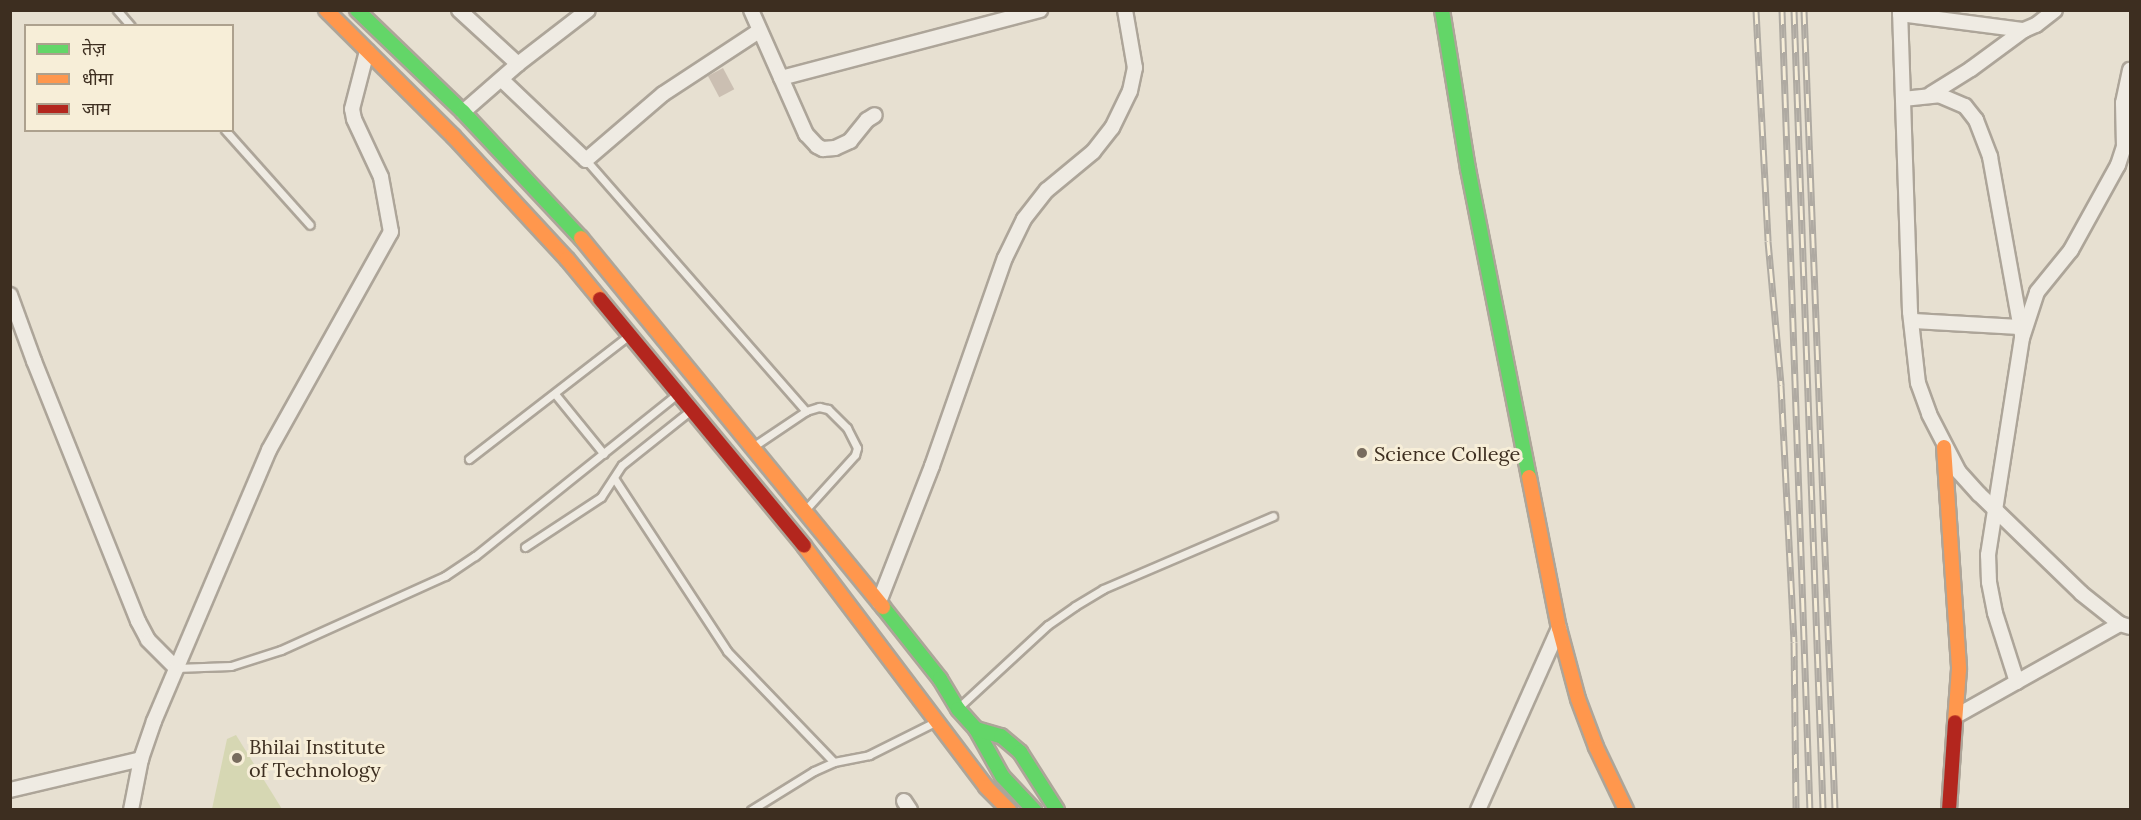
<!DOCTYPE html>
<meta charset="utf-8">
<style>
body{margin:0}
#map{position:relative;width:2141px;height:820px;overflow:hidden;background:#e7e0d1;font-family:Lora,"Noto Sans Devanagari",serif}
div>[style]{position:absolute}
.green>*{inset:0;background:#d6d7b3}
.building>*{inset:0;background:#cbbfb2;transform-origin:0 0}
.roads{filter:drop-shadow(2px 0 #ada599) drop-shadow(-2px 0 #ada599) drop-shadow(0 2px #ada599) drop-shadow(0 -2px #ada599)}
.lane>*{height:7px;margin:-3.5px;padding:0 3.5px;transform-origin:3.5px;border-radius:3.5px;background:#efebe3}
.street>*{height:14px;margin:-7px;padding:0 7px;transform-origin:7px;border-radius:7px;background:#efebe3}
.fast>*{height:14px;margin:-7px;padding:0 7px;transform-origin:7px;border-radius:7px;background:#63d668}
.slow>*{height:14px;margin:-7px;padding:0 7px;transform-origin:7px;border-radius:7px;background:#ff974d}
.jam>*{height:14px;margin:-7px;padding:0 7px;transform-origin:7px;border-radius:7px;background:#b3261e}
.rail>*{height:7px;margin-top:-3.5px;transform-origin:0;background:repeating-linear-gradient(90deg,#f7eed8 0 14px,#afaaa2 0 28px);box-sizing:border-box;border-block:2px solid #afaaa2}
.dots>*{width:16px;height:16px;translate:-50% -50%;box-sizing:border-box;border:3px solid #f7eed8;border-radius:50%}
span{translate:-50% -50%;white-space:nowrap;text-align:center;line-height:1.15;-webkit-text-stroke:6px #f7eed8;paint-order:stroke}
.poi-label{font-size:20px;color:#3d2e20}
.left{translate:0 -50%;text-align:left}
.frame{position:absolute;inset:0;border:12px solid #3d2e20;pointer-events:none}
.legend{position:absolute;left:24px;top:24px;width:210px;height:108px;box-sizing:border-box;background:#f7eed8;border:2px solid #ada18e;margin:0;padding:8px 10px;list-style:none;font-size:18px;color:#3d2e20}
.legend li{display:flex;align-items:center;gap:12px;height:30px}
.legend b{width:30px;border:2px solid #ada18e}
</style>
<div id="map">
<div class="green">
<div style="clip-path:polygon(236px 735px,282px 809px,212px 809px,227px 739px)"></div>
</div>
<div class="building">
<div style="left:723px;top:68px;width:24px;height:17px;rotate:62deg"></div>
</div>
<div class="roads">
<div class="lane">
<div style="left:117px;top:10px;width:21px;rotate:49deg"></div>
<div style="left:225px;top:130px;width:127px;rotate:48.2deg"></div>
<div style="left:586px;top:160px;width:334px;rotate:48.8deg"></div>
<div style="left:555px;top:394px;width:77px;rotate:50.8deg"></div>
<div style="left:754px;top:446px;width:63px;rotate:-33.9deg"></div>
<div style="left:806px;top:411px;width:14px;rotate:-17deg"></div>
<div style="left:819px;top:407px;width:9px;rotate:13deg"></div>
<div style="left:828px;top:409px;width:27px;rotate:45deg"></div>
<div style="left:847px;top:428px;width:22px;rotate:63deg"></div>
<div style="left:857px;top:448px;width:7px;rotate:106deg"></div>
<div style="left:855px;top:455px;width:72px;rotate:132.2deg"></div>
<div style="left:469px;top:459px;width:201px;rotate:-37.7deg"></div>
<div style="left:614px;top:478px;width:207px;rotate:56.8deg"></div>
<div style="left:727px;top:651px;width:154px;rotate:46.1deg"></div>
<div style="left:525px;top:547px;width:91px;rotate:-33.3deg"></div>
<div style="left:601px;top:497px;width:38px;rotate:-57deg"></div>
<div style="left:622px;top:465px;width:87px;rotate:-38.5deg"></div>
<div style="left:176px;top:668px;width:55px;rotate:-2.1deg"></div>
<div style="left:231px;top:666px;width:52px;rotate:-17.7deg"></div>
<div style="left:281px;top:650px;width:180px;rotate:-24.3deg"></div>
<div style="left:445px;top:576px;width:36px;rotate:-34deg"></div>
<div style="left:475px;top:556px;width:256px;rotate:-38.7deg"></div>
<div style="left:959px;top:707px;width:121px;rotate:-42.7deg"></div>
<div style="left:1048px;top:625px;width:33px;rotate:-35deg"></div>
<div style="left:1075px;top:606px;width:33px;rotate:-31deg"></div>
<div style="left:1103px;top:589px;width:185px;rotate:-23.2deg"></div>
<div style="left:751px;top:810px;width:74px;rotate:-31.8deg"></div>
<div style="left:814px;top:771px;width:22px;rotate:-24deg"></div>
<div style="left:834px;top:762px;width:36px;rotate:-11deg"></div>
<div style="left:869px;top:755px;width:74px;rotate:-26.6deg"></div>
</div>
<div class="street">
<div style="left:459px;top:10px;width:80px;rotate:42.5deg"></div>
<div style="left:518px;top:64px;width:73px;rotate:138.9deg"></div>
<div style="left:751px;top:10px;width:136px;rotate:66.1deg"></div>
<div style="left:806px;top:134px;width:16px;rotate:47deg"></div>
<div style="left:817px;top:146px;width:7px;rotate:27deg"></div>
<div style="left:823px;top:149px;width:12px;rotate:-5deg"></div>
<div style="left:835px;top:148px;width:17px;rotate:-25deg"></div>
<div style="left:850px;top:141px;width:27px;rotate:-51deg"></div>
<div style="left:867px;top:120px;width:9px;rotate:-32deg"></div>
<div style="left:1900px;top:10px;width:302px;rotate:88.1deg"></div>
<div style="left:1910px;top:312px;width:71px;rotate:83.6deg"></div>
<div style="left:1918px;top:383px;width:33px;rotate:70deg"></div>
<div style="left:1929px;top:414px;width:65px;rotate:62.7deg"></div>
<div style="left:1959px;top:472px;width:30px;rotate:48deg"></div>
<div style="left:1979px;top:494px;width:142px;rotate:44.1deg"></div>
<div style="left:2081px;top:593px;width:50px;rotate:38.5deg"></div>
<div style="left:2120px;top:624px;width:10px;rotate:17deg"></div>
<div style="left:1900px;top:14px;width:125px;rotate:7.4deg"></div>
<div style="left:2024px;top:30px;width:13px;rotate:-23deg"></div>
<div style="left:2036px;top:25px;width:24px;rotate:-38deg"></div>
<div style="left:518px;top:64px;width:88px;rotate:-37.6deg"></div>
<div style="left:781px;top:78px;width:268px;rotate:-14.7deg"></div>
<div style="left:502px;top:80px;width:116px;rotate:43.6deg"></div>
<div style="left:586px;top:160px;width:101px;rotate:-40.6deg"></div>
<div style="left:663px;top:94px;width:115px;rotate:-33.3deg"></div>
<div style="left:1931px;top:94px;width:47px;rotate:-32deg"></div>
<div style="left:1971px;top:69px;width:66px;rotate:-36.3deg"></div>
<div style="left:1903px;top:99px;width:36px;rotate:-6deg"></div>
<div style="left:1939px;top:95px;width:28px;rotate:23deg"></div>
<div style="left:1965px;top:106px;width:18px;rotate:52deg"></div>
<div style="left:1976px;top:120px;width:40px;rotate:69deg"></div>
<div style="left:1990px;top:157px;width:181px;rotate:79.8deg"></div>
<div style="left:10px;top:295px;width:70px;rotate:70deg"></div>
<div style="left:34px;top:361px;width:280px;rotate:68.2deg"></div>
<div style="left:138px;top:621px;width:21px;rotate:62deg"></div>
<div style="left:148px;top:640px;width:40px;rotate:45deg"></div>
<div style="left:1912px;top:321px;width:109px;rotate:3.2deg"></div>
<div style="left:879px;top:602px;width:146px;rotate:-68.7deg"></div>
<div style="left:932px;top:466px;width:220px;rotate:-70.7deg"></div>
<div style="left:1005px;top:258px;width:43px;rotate:-64deg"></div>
<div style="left:1024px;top:219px;width:37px;rotate:-52deg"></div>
<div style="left:1047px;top:190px;width:60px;rotate:-39.6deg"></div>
<div style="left:1093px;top:152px;width:31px;rotate:-52deg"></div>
<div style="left:1112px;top:128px;width:41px;rotate:-64.1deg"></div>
<div style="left:1130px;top:91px;width:24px;rotate:-78deg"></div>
<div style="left:1135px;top:68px;width:59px;rotate:-99.8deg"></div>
<div style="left:2017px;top:682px;width:72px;rotate:-107.7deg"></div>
<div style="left:1995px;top:613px;width:32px;rotate:-101deg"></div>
<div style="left:1989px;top:582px;width:27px;rotate:-92deg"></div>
<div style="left:1988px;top:555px;width:220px;rotate:-81.1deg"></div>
<div style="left:2022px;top:338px;width:48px;rotate:-71.9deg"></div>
<div style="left:2037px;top:292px;width:54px;rotate:-51deg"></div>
<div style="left:2071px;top:250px;width:97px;rotate:-61.1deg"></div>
<div style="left:2118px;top:165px;width:19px;rotate:-72deg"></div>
<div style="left:2124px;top:147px;width:44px;rotate:-91.3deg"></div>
<div style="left:2123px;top:103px;width:34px;rotate:-78deg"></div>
<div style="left:1956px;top:716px;width:188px;rotate:-29.3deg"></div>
<div style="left:10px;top:790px;width:135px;rotate:-13.3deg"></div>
<div style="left:904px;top:801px;width:11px;rotate:56deg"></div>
<div style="left:131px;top:810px;width:52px;rotate:-78.9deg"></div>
<div style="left:141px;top:759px;width:40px;rotate:-71.1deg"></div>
<div style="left:154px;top:721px;width:294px;rotate:-67deg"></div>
<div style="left:269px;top:450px;width:250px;rotate:-60.8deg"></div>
<div style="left:391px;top:232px;width:56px;rotate:-100.3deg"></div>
<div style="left:381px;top:177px;width:64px;rotate:-115deg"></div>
<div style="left:354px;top:119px;width:10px;rotate:-101deg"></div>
<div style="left:352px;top:109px;width:60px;rotate:-75.5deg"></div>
<div style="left:1478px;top:810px;width:199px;rotate:-66deg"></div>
</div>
<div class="fast">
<div style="left:357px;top:10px;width:147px;rotate:43.9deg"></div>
<div style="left:463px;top:112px;width:173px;rotate:46.9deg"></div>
<div style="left:1442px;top:10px;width:161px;rotate:80.7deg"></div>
<div style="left:1468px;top:169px;width:314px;rotate:78.8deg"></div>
<div style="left:883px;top:607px;width:92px;rotate:51.6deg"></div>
<div style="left:940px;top:679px;width:35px;rotate:59deg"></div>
<div style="left:958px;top:709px;width:27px;rotate:48deg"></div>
<div style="left:976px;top:729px;width:54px;rotate:61deg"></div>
<div style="left:1002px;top:776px;width:47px;rotate:46.7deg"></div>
<div style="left:976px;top:729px;width:26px;rotate:16deg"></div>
<div style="left:1001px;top:736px;width:25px;rotate:40deg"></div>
<div style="left:1020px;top:752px;width:69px;rotate:57.5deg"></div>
</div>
<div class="slow">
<div style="left:326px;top:10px;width:179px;rotate:44.8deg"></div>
<div style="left:453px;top:136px;width:168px;rotate:47.2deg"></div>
<div style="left:567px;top:259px;width:52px;rotate:50.5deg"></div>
<div style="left:581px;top:238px;width:477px;rotate:50.7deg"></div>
<div style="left:1944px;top:447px;width:223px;rotate:86.1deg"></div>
<div style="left:1959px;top:669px;width:53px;rotate:94.3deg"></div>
<div style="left:1529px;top:477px;width:154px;rotate:78.8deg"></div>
<div style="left:1559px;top:628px;width:73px;rotate:75deg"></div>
<div style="left:1578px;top:699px;width:51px;rotate:69.4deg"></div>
<div style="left:1596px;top:747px;width:70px;rotate:64.5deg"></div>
<div style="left:804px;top:546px;width:302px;rotate:52.9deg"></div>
<div style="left:986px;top:787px;width:33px;rotate:45deg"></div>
</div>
<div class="jam">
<div style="left:600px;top:299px;width:320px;rotate:50.4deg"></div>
<div style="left:1949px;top:810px;width:88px;rotate:-86.1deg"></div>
</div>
</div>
<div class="rail">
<div style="left:1756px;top:10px;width:231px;rotate:87deg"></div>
<div style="left:1768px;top:241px;width:145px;rotate:84.8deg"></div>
<div style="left:1781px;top:385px;width:257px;rotate:87.1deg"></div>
<div style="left:1794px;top:642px;width:168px;rotate:89.3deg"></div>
<div style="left:1782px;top:10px;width:800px;rotate:88deg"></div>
<div style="left:1794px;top:10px;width:801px;rotate:87.92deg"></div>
<div style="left:1804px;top:10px;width:801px;rotate:87.78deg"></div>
</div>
<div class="dots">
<div style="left:1362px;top:453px;background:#786c5e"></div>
<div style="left:237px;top:758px;background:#786c5e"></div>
</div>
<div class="poi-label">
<span class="left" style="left:1374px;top:453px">Science College</span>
<span class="left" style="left:249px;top:758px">Bhilai Institute<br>of Technology</span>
</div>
<div class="frame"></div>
<ul class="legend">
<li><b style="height:8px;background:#63d668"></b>तेज़</li>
<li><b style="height:8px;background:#ff974d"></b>धीमा</li>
<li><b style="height:8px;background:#b3261e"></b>जाम</li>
</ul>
</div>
